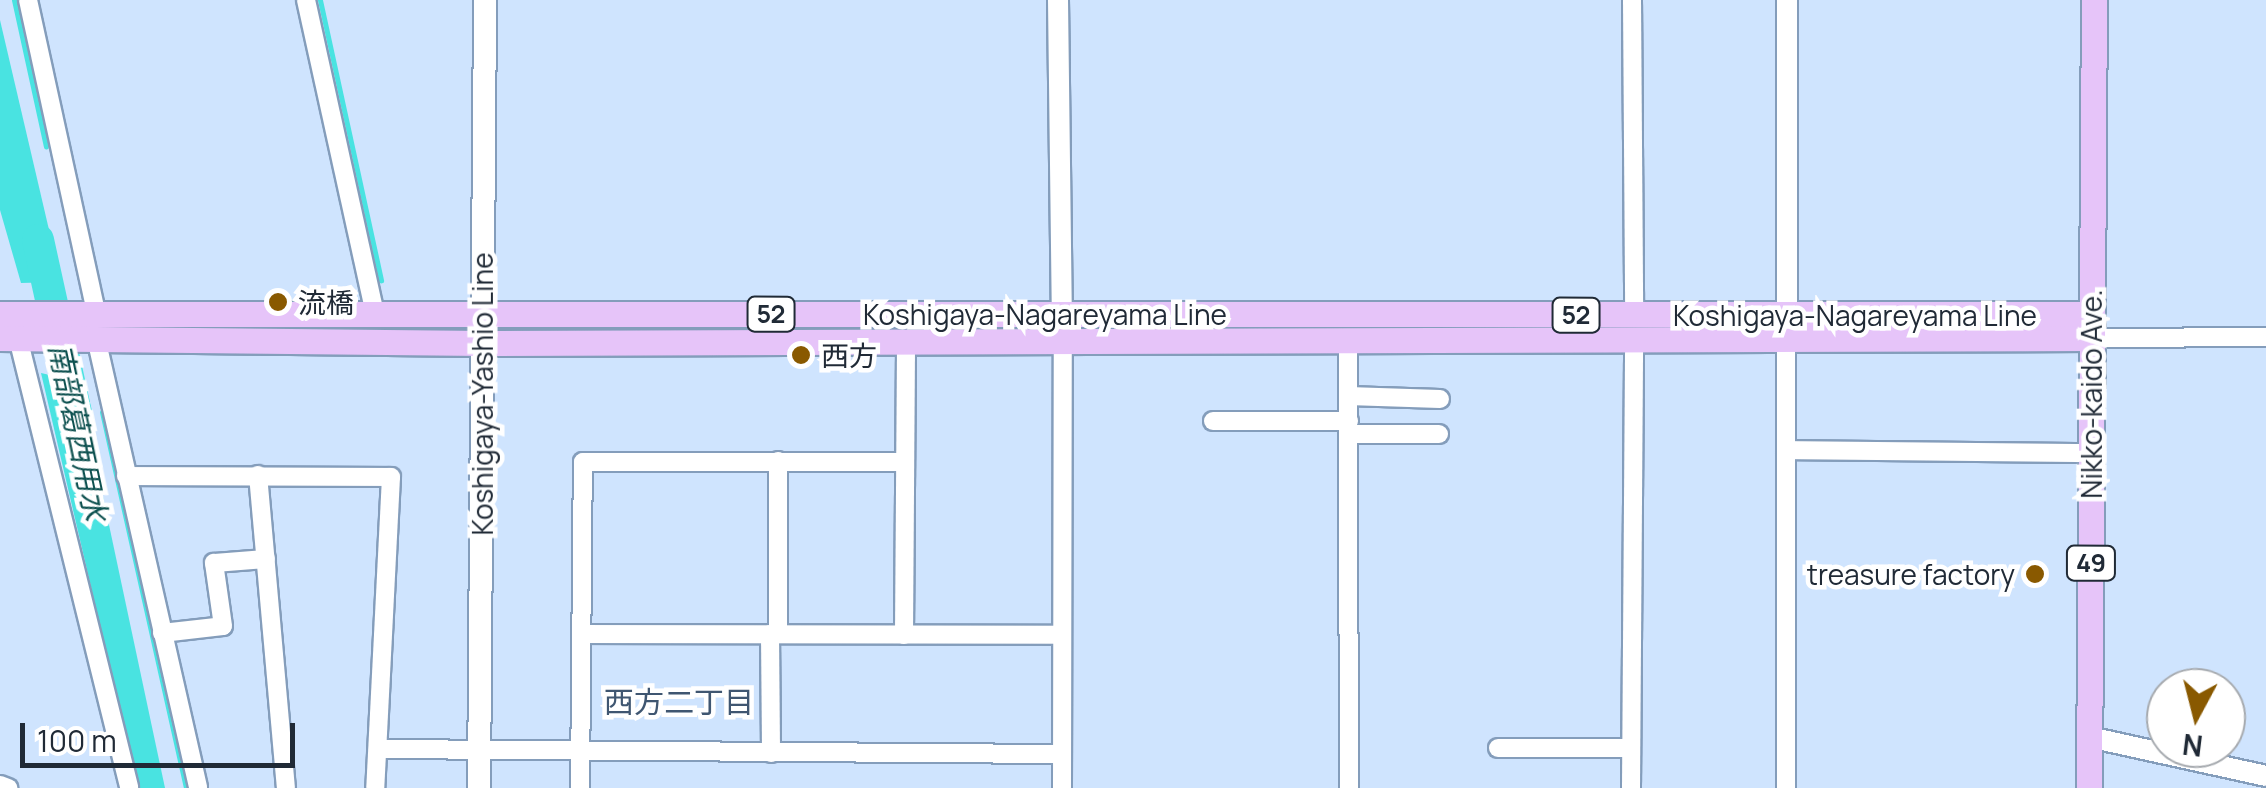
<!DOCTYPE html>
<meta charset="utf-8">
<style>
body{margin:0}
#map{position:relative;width:2266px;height:788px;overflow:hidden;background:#cfe4fe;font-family:Manrope,"Noto Sans JP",sans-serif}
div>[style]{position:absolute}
.water>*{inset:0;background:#49e3e1}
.stream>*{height:5px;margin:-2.5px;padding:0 2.5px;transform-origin:2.5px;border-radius:2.5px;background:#49e3e1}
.river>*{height:32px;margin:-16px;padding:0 16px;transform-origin:16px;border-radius:16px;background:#49e3e1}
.roads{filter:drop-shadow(2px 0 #849dbb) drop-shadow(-2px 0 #849dbb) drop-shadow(0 2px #849dbb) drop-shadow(0 -2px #849dbb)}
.minor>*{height:18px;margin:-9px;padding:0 9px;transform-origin:9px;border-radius:9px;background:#fff}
.tertiary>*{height:20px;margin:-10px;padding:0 10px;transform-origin:10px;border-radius:10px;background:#fff}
.secondary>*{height:22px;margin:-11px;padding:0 11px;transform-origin:11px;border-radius:11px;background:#fff}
.primary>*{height:25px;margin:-12.5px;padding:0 12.5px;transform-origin:12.5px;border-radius:12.5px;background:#e6c4f9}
.dots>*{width:28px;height:28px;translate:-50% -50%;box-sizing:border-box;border:5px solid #fff;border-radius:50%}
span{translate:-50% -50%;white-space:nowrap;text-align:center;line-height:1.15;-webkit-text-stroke:9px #fff;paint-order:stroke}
.shield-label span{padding:2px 8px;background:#fff;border:2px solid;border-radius:8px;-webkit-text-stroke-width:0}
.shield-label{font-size:25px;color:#202a36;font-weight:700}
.poi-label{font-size:28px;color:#202a36}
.left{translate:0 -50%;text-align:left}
.right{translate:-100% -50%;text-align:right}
.street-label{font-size:28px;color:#202a36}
.water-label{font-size:30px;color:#0e5150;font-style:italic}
.neighbourhood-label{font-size:30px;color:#3f5671}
.north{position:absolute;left:2146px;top:668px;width:100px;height:100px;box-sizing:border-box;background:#fff;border:2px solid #a6aaaf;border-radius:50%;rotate:187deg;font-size:28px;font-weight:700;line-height:40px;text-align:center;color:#202a36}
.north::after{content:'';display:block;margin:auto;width:35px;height:45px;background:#895900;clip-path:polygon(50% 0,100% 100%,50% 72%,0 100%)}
.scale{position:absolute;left:20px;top:723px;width:275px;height:45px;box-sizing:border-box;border:5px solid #202a36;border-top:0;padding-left:12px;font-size:30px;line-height:35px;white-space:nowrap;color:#202a36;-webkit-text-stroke:8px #fff;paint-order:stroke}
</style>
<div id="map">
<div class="water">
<div style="clip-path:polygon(0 20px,57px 264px,58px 282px,21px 283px,0 210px)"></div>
<div style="clip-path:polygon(41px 373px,76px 381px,82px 398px,165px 788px,138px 788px)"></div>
</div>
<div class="stream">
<div style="left:14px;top:0;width:150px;rotate:77.7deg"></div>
<div style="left:320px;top:0;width:287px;rotate:77.7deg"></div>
<div style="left:102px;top:412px;width:385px;rotate:77.4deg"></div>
</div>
<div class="river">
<div style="left:38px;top:240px;width:186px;rotate:77.6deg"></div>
</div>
<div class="roads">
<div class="minor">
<div style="left:28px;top:0;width:320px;rotate:77.7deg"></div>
<div style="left:306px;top:0;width:321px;rotate:77.6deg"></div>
<div style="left:1632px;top:0;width:316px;rotate:89.6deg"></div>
<div style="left:18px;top:338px;width:463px;rotate:76.1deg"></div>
<div style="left:96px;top:338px;width:461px;rotate:77.2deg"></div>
<div style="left:2090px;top:338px;width:176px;rotate:-0.3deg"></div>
<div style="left:1348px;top:340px;width:448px;rotate:89.9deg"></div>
<div style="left:1348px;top:396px;width:92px;rotate:1.9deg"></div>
<div style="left:1213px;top:421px;width:136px"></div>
<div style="left:1349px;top:434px;width:90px"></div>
<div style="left:1786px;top:450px;width:306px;rotate:0.6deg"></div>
<div style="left:778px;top:461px;width:172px;rotate:90deg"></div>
<div style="left:258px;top:475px;width:314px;rotate:84.9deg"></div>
<div style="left:126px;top:476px;width:265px;rotate:0.2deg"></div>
<div style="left:391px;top:477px;width:311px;rotate:92.9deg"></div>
<div style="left:162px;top:633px;width:61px;rotate:-6.5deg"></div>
<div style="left:223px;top:626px;width:64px;rotate:-98.1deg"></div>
<div style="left:214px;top:563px;width:52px;rotate:-4.4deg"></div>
<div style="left:583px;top:634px;width:479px;rotate:0.1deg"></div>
<div style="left:770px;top:634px;width:119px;rotate:89.5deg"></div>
<div style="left:904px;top:635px;width:294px;rotate:-89.6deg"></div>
<div style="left:1498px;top:748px;width:131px"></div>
<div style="left:378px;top:749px;width:683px;rotate:0.42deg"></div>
<div style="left:0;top:785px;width:9px;rotate:21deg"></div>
<div style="left:580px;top:788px;width:326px;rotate:-89.5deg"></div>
<div style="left:583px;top:462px;width:322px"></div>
<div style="left:1062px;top:788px;width:447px;rotate:-89.9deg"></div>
<div style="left:1631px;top:788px;width:449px;rotate:-89.6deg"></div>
<div style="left:1786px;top:788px;width:457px;rotate:-90deg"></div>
</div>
<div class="tertiary">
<div style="left:1058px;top:0;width:329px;rotate:89.3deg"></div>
<div style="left:1787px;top:316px;width:316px;rotate:-90deg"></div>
<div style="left:2089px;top:737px;width:181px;rotate:12.4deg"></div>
</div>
<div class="secondary">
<div style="left:479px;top:788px;width:788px;rotate:-89.56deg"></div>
</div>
<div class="primary">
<div style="left:0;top:314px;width:2090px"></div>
<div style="left:0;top:338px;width:482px;rotate:0.6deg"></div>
<div style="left:482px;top:343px;width:1608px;rotate:-0.18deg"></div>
<div style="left:2089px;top:788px;width:788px;rotate:-89.64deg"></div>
</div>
</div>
<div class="dots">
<div style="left:278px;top:302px;background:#895900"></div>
<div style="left:801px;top:355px;background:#895900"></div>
<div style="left:2035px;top:574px;background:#895900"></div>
</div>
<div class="shield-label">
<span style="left:771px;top:314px">52</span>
<span style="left:1576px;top:315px">52</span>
<span style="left:2091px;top:563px">49</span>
</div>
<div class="poi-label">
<span class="left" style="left:298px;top:302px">流橋</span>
<span class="left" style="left:821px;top:355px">西方</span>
<span class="right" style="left:2015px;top:574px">treasure factory</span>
</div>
<div class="street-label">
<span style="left:1045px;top:314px">Koshigaya-Nagareyama Line</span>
<span style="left:1855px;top:315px">Koshigaya-Nagareyama Line</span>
<span style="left:482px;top:394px;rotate:-90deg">Koshigaya-Yashio Line</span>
<span style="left:2091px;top:394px;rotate:-90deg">Nikko-kaido Ave.</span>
</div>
<div class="water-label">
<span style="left:78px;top:432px;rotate:78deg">南部葛西用水</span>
</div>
<div class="neighbourhood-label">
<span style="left:679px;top:702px">西方二丁目</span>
</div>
<div class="north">N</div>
<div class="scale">100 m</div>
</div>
